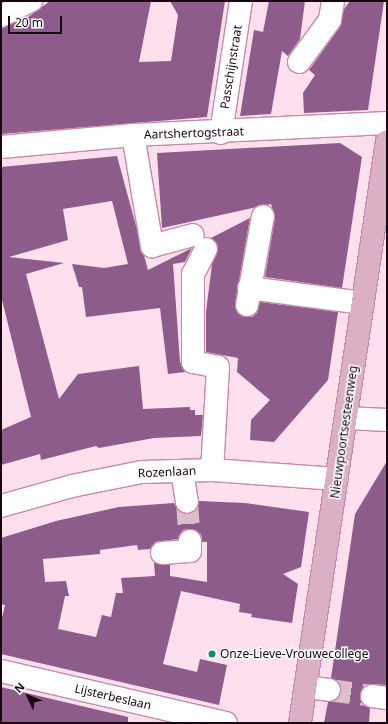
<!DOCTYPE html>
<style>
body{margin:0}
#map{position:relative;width:388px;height:724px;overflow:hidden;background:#fddfed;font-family:"Noto Sans",sans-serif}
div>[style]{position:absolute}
.building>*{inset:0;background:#8e5c8b}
.minor-tunnel>*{height:22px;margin-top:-11px;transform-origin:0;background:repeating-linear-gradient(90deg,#dbbecc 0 22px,transparent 0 33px)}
.roads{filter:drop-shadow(1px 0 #cb87a9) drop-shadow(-1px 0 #cb87a9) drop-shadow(0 1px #cb87a9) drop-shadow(0 -1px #cb87a9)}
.minor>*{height:22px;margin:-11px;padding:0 11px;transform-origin:11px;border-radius:11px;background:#fff}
.major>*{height:22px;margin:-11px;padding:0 11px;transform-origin:11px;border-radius:11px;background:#dab0c5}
.dots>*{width:11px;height:11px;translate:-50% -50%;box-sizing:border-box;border:2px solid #fff;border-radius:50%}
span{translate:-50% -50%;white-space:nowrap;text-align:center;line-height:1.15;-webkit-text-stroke:3px #fff;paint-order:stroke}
.street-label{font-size:12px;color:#1b0411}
.poi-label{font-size:12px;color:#1b0411}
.left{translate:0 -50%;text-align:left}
.frame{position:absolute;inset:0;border:2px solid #1b0411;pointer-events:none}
.north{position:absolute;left:8px;top:676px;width:40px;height:40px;-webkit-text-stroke:3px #fff;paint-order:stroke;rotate:314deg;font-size:11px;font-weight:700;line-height:16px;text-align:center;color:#1b0411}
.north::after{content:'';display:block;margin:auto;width:14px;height:18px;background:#1b0411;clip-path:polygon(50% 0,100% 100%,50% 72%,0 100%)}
.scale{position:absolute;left:8px;top:16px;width:54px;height:18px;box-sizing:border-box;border:2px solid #1b0411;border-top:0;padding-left:5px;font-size:12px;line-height:14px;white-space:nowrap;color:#1b0411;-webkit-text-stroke:3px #fff;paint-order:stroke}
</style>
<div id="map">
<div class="building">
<div style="clip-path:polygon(50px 1px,151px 1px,139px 62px,171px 61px,178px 15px,170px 1px,225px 1px,207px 117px,1px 134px,1px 28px,27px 18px)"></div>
<div style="clip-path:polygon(269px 1px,305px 1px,300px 39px,288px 56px,282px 51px,271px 114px,240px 116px,254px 30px,263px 32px)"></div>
<div style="clip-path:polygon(350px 1px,384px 1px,368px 110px,304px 113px,303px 93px,315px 75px,309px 70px,340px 27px,344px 9px)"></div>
<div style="clip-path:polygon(340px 143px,362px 157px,342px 288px,265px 277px,275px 218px,271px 204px,162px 228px,157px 153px)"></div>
<div style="clip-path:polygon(117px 156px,148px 270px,192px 248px,185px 262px,173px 264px,180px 362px,185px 372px,168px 374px,160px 308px,86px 317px,82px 287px,79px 287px,72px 264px,104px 268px,128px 264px,112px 201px,63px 209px,68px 240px,9px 257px,64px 263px,26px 274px,59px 399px,78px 374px,139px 366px,143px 409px,190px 407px,190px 410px,195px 410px,195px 415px,203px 415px,201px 436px,154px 438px,99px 448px,96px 446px,41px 460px,40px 454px,1px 465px,1px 430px,31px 417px,1px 296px,1px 167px)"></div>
<div style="clip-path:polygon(250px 218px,235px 303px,239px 314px,252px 317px,257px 313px,260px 302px,338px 312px,328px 380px,274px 442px,250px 440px,251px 420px,270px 400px,237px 372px,238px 358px,206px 352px,206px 312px,212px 264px,218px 249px,211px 238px)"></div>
<div style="clip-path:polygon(387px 461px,387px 685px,368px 684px,362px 689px,360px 700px,370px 708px,369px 723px,324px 723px,328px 702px,334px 701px,341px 692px,340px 685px,331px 678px,355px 514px)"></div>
<div style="clip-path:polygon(evenodd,199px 501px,245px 503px,309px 512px,301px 567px,283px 574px,298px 584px,292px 623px,251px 617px,252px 614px,239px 612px,240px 604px,181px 591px,163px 664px,197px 672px,200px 659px,227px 665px,219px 705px,1px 654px,1px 622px,5px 605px,1px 604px,1px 538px,56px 521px,119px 507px,174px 503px,178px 510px,189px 514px,195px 511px,199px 501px,190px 529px,201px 534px,202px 542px,207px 542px,207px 582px,170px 576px,170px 565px,154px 562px,155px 576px,121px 578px,123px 593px,116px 593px,111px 617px,102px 615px,96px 637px,58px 629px,65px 596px,69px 596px,66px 581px,45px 582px,43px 559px,100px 554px,100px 550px,137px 545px,138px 550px,150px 549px,155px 542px,178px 539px,183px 530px,190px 529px)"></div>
<div style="clip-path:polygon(1px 687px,128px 717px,128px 723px,1px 723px)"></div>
</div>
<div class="minor-tunnel">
<div style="left:187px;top:502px;width:39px;rotate:86deg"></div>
<div style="left:329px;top:690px;width:43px;rotate:7.9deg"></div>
</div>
<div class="roads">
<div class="minor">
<div style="left:1px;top:16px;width:34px;rotate:-27deg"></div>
<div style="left:299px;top:62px;width:52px;rotate:-53.6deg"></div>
<div style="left:330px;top:20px;width:19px;rotate:-81deg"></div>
<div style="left:221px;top:133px;width:134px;rotate:-81.4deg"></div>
<div style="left:133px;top:135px;width:113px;rotate:80.3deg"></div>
<div style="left:152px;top:246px;width:42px;rotate:-15deg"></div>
<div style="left:1px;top:147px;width:133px;rotate:-5.2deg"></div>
<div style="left:133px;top:135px;width:254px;rotate:-2.7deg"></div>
<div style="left:206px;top:249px;width:28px;rotate:117deg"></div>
<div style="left:193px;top:274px;width:88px;rotate:90deg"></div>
<div style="left:193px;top:362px;width:25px;rotate:11deg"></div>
<div style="left:218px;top:367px;width:103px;rotate:93.3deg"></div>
<div style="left:249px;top:288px;width:115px;rotate:7.5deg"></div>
<div style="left:247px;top:305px;width:90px;rotate:-79.8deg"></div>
<div style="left:346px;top:418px;width:41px;rotate:2.8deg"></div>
<div style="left:182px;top:471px;width:31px;rotate:81deg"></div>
<div style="left:1px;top:506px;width:74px;rotate:-15.7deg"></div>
<div style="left:72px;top:486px;width:71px;rotate:-11.3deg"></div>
<div style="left:142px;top:472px;width:70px;rotate:-1.6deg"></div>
<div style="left:212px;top:470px;width:125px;rotate:4.1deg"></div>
<div style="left:162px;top:553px;width:28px;rotate:-4deg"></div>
<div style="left:190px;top:551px;width:10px;rotate:-90deg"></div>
<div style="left:1px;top:671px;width:231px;rotate:13deg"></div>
<div style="left:306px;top:687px;width:23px;rotate:7deg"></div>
<div style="left:372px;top:696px;width:15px;rotate:8deg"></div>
</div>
<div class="major">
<div style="left:300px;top:723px;width:588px;rotate:-81.5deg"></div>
</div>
</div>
<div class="dots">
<div style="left:212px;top:654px;background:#178a6b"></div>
</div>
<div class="street-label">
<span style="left:231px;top:67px;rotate:-81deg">Passchijnstraat</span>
<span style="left:194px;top:133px;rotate:-2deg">Aartshertogstraat</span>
<span style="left:344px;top:432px;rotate:-82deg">Nieuwpoortsesteenweg</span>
<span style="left:167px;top:472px;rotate:-3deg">Rozenlaan</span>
<span style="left:113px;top:697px;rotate:13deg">Lijsterbeslaan</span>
</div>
<div class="poi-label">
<span class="left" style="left:220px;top:654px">Onze-Lieve-Vrouwecollege</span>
</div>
<div class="frame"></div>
<div class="north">N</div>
<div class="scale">20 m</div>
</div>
